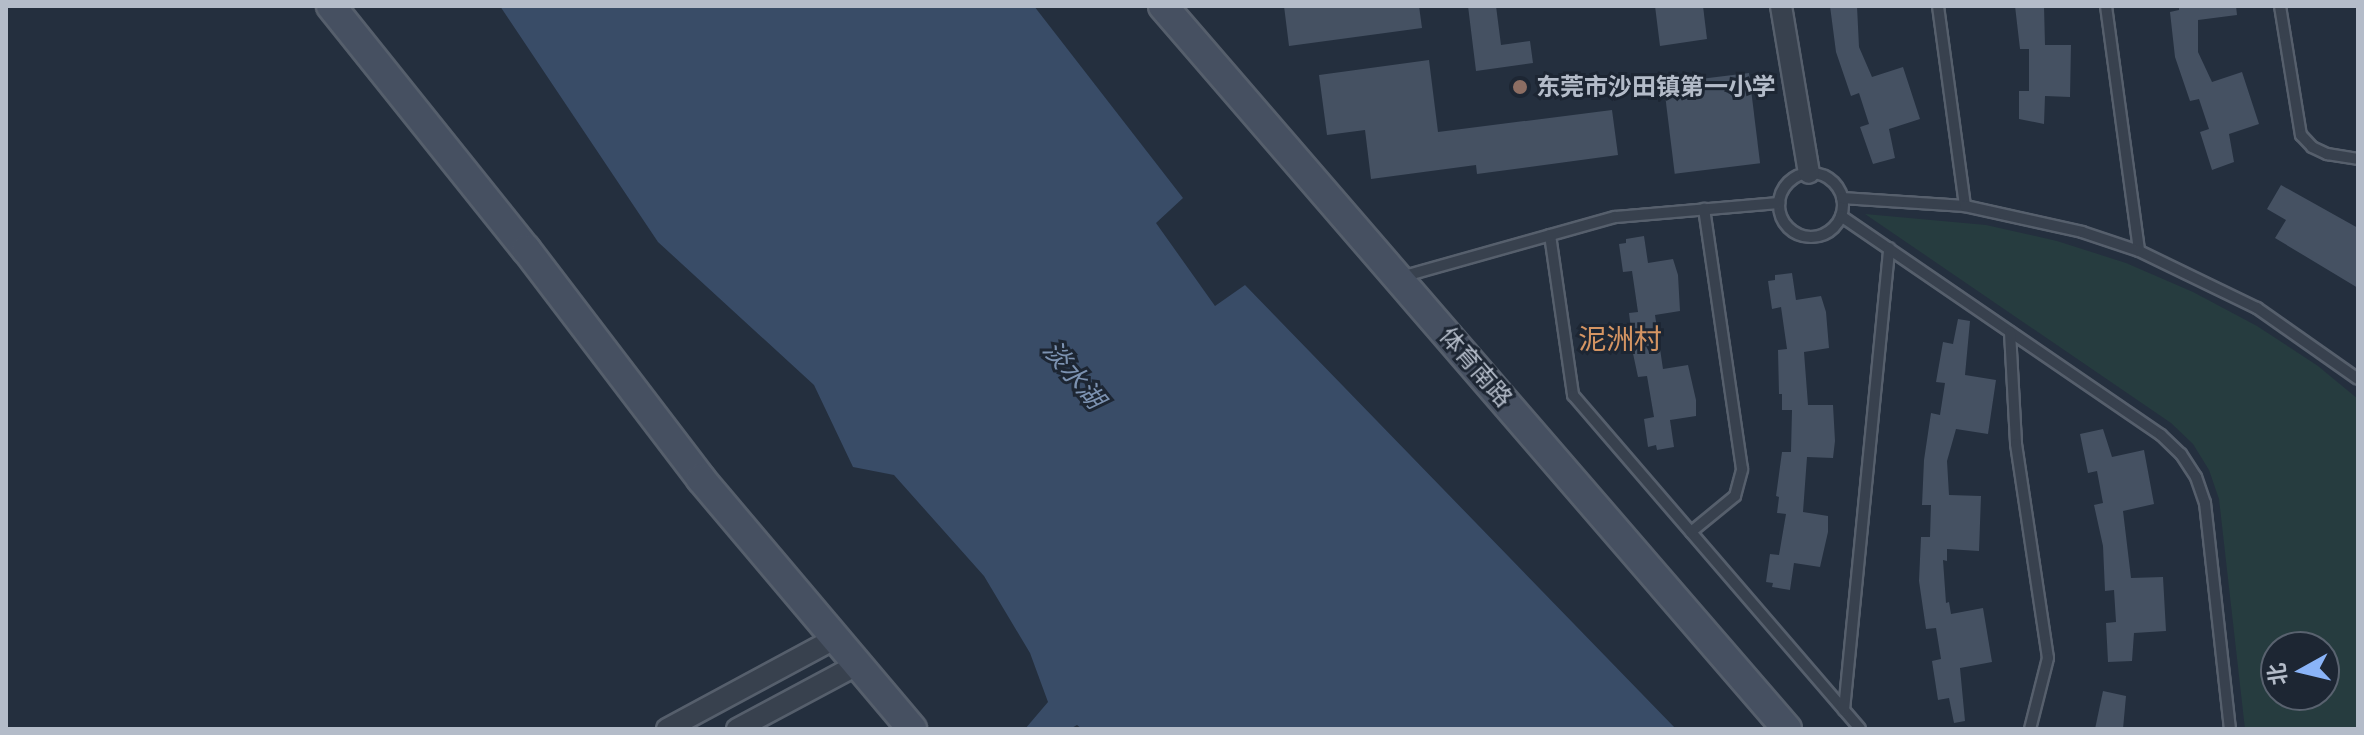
<!DOCTYPE html>
<meta charset="utf-8">
<style>
body{margin:0}
#map{position:relative;width:2364px;height:735px;overflow:hidden;background:#242f3e;font-family:Cabin,"Noto Sans SC",sans-serif}
div>[style]{position:absolute}
.green>*{inset:0;background:#263c3f}
.water>*{inset:0;background:#394c67}
.building>*{inset:0;background:#455162;transform-origin:0 0}
.roads{filter:drop-shadow(2px 0 #565f6c) drop-shadow(-2px 0 #565f6c) drop-shadow(0 2px #565f6c) drop-shadow(0 -2px #565f6c)}
.lane>*{height:10px;margin:-5px;padding:0 5px;transform-origin:5px;border-radius:5px;background:#38414e}
.lane>.ring{margin:-5px;padding:0;box-sizing:content-box;background:none;border:10px solid #38414e;border-radius:50%}
.street>*{height:20px;margin:-10px;padding:0 10px;transform-origin:10px;border-radius:10px;background:#38414e}
.secondary>*{height:28px;margin:-14px;padding:0 14px;transform-origin:14px;border-radius:14px;background:#465061}
.dots>*{width:22px;height:22px;translate:-50% -50%;box-sizing:border-box;border:4px solid #1d2633;border-radius:50%}
span{translate:-50% -50%;white-space:nowrap;text-align:center;line-height:1.15;-webkit-text-stroke:6px #1d2633;paint-order:stroke}
.poi-label{font-size:24px;color:#b4bcc9;font-weight:700}
.left{translate:0 -50%;text-align:left}
.street-label{font-size:24px;color:#b4bcc9}
.water-label{font-size:26px;color:#7c92b1;font-style:italic}
.quarter-label{font-size:28px;color:#d59563}
.frame{position:absolute;inset:0;border:8px solid #b4bcc9;pointer-events:none}
.north{position:absolute;left:2260px;top:631px;width:80px;height:80px;box-sizing:border-box;background:#1d2633;border:2px solid #59626f;border-radius:50%;rotate:262deg;font-size:22px;font-weight:700;line-height:32px;text-align:center;color:#b4bcc9}
.north::after{content:'';display:block;margin:auto;width:28px;height:36px;background:#8ab4f8;clip-path:polygon(50% 0,100% 100%,50% 72%,0 100%)}
</style>
<div id="map">
<div class="green">
<div style="clip-path:polygon(evenodd,1865px 214px,1986px 225px,2057px 241px,2126px 263px,2193px 292px,2257px 326px,2318px 366px,2358px 399px,2358px 729px,2245px 729px,2219px 499px,2209px 470px,2193px 444px,2171px 423px,1865px 214px,2324px 647px,2324px 695px,2276px 695px,2276px 647px,2324px 647px)"></div>
</div>
<div class="water">
<div style="clip-path:polygon(500px 6px,1034px 6px,1183px 198px,1156px 223px,1215px 306px,1245px 285px,1676px 729px,1082px 729px,1077px 725px,1070px 729px,1025px 729px,1048px 702px,1030px 653px,984px 576px,894px 475px,853px 467px,814px 385px,658px 242px)"></div>
</div>
<div class="building">
<div style="clip-path:polygon(1284px 6px,1419px 6px,1422px 28px,1289px 46px)"></div>
<div style="clip-path:polygon(1468px 6px,1496px 6px,1501px 45px,1530px 41px,1533px 63px,1476px 71px)"></div>
<div style="clip-path:polygon(1655px 6px,1703px 6px,1707px 39px,1660px 46px)"></div>
<div style="clip-path:polygon(1830px 6px,1857px 6px,1859px 47px,1872px 77px,1903px 67px,1920px 119px,1889px 129px,1895px 158px,1873px 164px,1860px 127px,1869px 124px,1859px 93px,1851px 96px,1836px 52px)"></div>
<div style="clip-path:polygon(2015px 6px,2044px 6px,2045px 45px,2071px 45px,2070px 97px,2045px 96px,2044px 124px,2019px 119px,2019px 91px,2029px 91px,2029px 49px,2020px 49px)"></div>
<div style="clip-path:polygon(2179px 6px,2236px 6px,2237px 15px,2198px 20px,2198px 52px,2212px 82px,2242px 72px,2259px 124px,2229px 134px,2234px 162px,2212px 170px,2200px 132px,2209px 129px,2199px 99px,2190px 101px,2175px 57px,2170px 12px,2179px 10px)"></div>
<div style="clip-path:polygon(1429px 60px,1438px 132px,1612px 110px,1618px 155px,1477px 174px,1476px 165px,1371px 179px,1365px 130px,1327px 135px,1319px 75px)"></div>
<div style="left:1749px;top:73px;width:91px;height:86px;rotate:83deg"></div>
<div style="clip-path:polygon(2281px 185px,2358px 228px,2358px 288px,2275px 238px,2286px 220px,2267px 209px)"></div>
<div style="clip-path:polygon(1644px 236px,1648px 263px,1673px 259px,1678px 275px,1680px 311px,1655px 315px,1663px 369px,1688px 365px,1696px 400px,1696px 416px,1670px 420px,1674px 447px,1657px 450px,1656px 445px,1648px 447px,1644px 419px,1654px 417px,1647px 376px,1638px 377px,1628px 330px,1631px 329px,1629px 313px,1638px 312px,1632px 271px,1623px 272px,1619px 244px,1626px 243px,1626px 239px)"></div>
<div style="clip-path:polygon(1792px 273px,1796px 300px,1821px 296px,1826px 312px,1829px 348px,1804px 352px,1808px 405px,1833px 405px,1835px 441px,1833px 458px,1807px 457px,1803px 512px,1828px 516px,1828px 532px,1820px 567px,1794px 563px,1790px 590px,1772px 587px,1773px 583px,1766px 582px,1770px 554px,1779px 555px,1786px 514px,1777px 513px,1779px 497px,1776px 496px,1782px 452px,1791px 452px,1792px 410px,1782px 410px,1782px 394px,1779px 394px,1778px 350px,1787px 349px,1781px 307px,1772px 309px,1768px 281px,1775px 280px,1775px 275px)"></div>
<div style="clip-path:polygon(1958px 319px,1970px 321px,1965px 375px,1996px 380px,1988px 434px,1956px 429px,1947px 461px,1949px 495px,1981px 496px,1979px 551px,1947px 549px,1947px 561px,1943px 560px,1946px 603px,1949px 602px,1951px 614px,1983px 608px,1992px 662px,1960px 668px,1965px 721px,1954px 723px,1949px 698px,1938px 700px,1932px 661px,1941px 659px,1936px 628px,1926px 629px,1919px 581px,1921px 537px,1930px 537px,1931px 505px,1922px 505px,1924px 460px,1931px 413px,1940px 415px,1945px 383px,1936px 382px,1943px 342px,1953px 344px)"></div>
<div style="clip-path:polygon(2103px 429px,2112px 457px,2144px 450px,2154px 504px,2123px 511px,2131px 578px,2163px 577px,2166px 631px,2134px 633px,2132px 661px,2108px 662px,2106px 623px,2116px 622px,2114px 590px,2105px 591px,2103px 546px,2094px 505px,2103px 503px,2097px 471px,2088px 473px,2080px 434px)"></div>
<div style="clip-path:polygon(2103px 691px,2126px 696px,2123px 729px,2095px 729px)"></div>
</div>
<div class="roads">
<div class="lane">
<div style="left:1938px;top:6px;width:202px;rotate:82.3deg"></div>
<div style="left:2106px;top:6px;width:247px;rotate:82.3deg"></div>
<div style="left:2280px;top:6px;width:131px;rotate:80.8deg"></div>
<div style="left:2301px;top:135px;width:16px;rotate:47deg"></div>
<div style="left:2312px;top:147px;width:17px;rotate:25deg"></div>
<div style="left:2327px;top:154px;width:31px;rotate:9deg"></div>
<div class="ring" style="left:1779px;top:173px;width:54px;height:54px"></div>
<div style="left:1842px;top:198px;width:123px;rotate:3.7deg"></div>
<div style="left:1965px;top:206px;width:120px;rotate:12.5deg"></div>
<div style="left:2082px;top:232px;width:60px;rotate:18.4deg"></div>
<div style="left:2139px;top:251px;width:131px;rotate:25.8deg"></div>
<div style="left:2257px;top:308px;width:123px;rotate:35.1deg"></div>
<div style="left:1841px;top:216px;width:388px;rotate:34.4deg"></div>
<div style="left:2161px;top:435px;width:28px;rotate:44deg"></div>
<div style="left:2181px;top:454px;width:27px;rotate:57deg"></div>
<div style="left:2196px;top:477px;width:28px;rotate:71deg"></div>
<div style="left:2205px;top:503px;width:227px;rotate:83.7deg"></div>
<div style="left:1550px;top:235px;width:162px;rotate:81.8deg"></div>
<div style="left:1573px;top:395px;width:440px;rotate:49.3deg"></div>
<div style="left:1401px;top:277px;width:222px;rotate:-15.7deg"></div>
<div style="left:1615px;top:217px;width:165px;rotate:-4.9deg"></div>
<div style="left:2010px;top:332px;width:112px;rotate:86.9deg"></div>
<div style="left:2016px;top:444px;width:216px;rotate:81.5deg"></div>
<div style="left:2048px;top:658px;width:73px;rotate:104.2deg"></div>
<div style="left:1691px;top:532px;width:57px;rotate:-39.3deg"></div>
<div style="left:1735px;top:496px;width:28px;rotate:-75deg"></div>
<div style="left:1742px;top:469px;width:263px;rotate:-98.3deg"></div>
<div style="left:1844px;top:710px;width:464px;rotate:-84.4deg"></div>
</div>
<div class="street">
<div style="left:1781px;top:6px;width:169px;rotate:80.5deg"></div>
<div style="left:667px;top:729px;width:190px;rotate:-28.3deg"></div>
<div style="left:737px;top:729px;width:136px;rotate:-28.1deg"></div>
</div>
<div class="secondary">
<div style="left:331px;top:6px;width:312px;rotate:51.3deg"></div>
<div style="left:526px;top:249px;width:289px;rotate:52.7deg"></div>
<div style="left:701px;top:479px;width:327px;rotate:49.8deg"></div>
<div style="left:1163px;top:6px;width:955px;rotate:49.2deg"></div>
</div>
</div>
<div class="dots">
<div style="left:1520px;top:87px;background:#8d6e63"></div>
</div>
<div class="poi-label">
<span class="left" style="left:1536px;top:87px">东莞市沙田镇第一小学</span>
</div>
<div class="street-label">
<span style="left:1476px;top:367px;rotate:49deg">体育南路</span>
</div>
<div class="water-label">
<span style="left:1073px;top:375px;rotate:50deg">淡水湖</span>
</div>
<div class="quarter-label">
<span style="left:1620px;top:339px">泥洲村</span>
</div>
<div class="frame"></div>
<div class="north">北</div>
</div>
